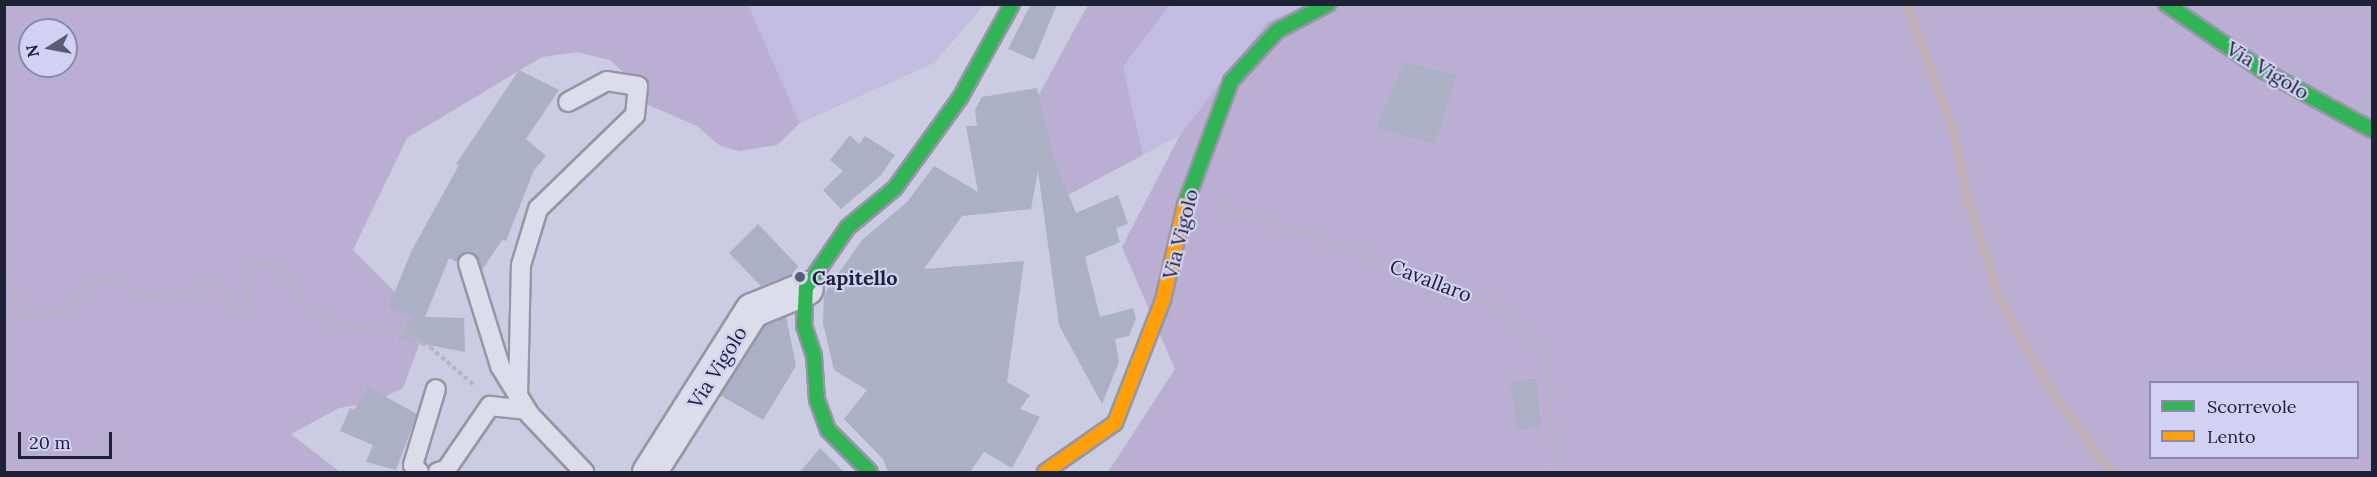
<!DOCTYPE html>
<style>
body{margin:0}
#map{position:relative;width:2377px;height:477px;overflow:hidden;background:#cbcbe1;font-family:Lora,serif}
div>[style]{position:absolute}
.farmland>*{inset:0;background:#c1bce0}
.green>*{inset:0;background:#baaed3}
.stream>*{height:9px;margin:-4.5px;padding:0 4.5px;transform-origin:4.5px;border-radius:4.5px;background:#c2b0b6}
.building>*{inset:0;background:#acb0c5;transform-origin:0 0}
.path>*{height:4px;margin-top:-2px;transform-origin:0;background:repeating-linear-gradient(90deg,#b4b4c2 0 4.5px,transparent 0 7.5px)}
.roads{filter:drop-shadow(2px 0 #9596a6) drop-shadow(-2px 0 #9596a6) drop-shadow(0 2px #9596a6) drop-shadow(0 -2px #9596a6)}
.lane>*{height:18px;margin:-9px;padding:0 9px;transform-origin:9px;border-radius:9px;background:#dcdcea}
.street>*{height:33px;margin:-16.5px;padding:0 16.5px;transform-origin:16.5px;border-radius:16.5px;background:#dcdcea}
.fast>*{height:14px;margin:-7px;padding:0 7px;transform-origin:7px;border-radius:7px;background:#30b455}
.slow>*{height:14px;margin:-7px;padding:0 7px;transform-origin:7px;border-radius:7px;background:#ff9f0a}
.dots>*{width:16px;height:16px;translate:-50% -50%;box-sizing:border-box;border:3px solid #d2d1f3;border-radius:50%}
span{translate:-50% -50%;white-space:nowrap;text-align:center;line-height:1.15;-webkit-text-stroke:4.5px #d2d1f3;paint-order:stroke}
.street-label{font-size:20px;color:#1d2234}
.poi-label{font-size:20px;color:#1d2234;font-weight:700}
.left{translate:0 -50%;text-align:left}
.frame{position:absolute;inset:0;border:6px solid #1d2234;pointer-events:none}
.legend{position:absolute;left:2149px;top:381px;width:210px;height:78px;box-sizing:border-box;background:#d2d1f3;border:2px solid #8a8ba7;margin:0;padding:8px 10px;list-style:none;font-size:18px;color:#1d2234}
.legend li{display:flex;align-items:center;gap:12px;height:30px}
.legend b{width:30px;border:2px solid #8a8ba7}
.north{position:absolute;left:18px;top:18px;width:60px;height:60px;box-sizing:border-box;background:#d2d1f3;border:2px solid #8a8ba7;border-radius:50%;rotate:259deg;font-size:16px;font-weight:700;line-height:24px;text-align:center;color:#1d2234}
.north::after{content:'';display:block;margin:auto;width:21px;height:27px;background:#5a5d71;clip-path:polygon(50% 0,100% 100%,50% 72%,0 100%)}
.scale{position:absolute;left:18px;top:432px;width:94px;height:27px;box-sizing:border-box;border:3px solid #1d2234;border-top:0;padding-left:8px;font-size:18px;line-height:21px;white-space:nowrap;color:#1d2234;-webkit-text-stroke:4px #d2d1f3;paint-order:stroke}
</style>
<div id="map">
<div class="farmland">
<div style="clip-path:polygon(748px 5px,984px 5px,934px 63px,800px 123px)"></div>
<div style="clip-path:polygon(1170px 5px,1306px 5px,1267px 22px,1180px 135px,1143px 155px,1123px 67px)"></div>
</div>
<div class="green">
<div style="clip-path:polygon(evenodd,4px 5px,748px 5px,800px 123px,777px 145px,738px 151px,719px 145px,697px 126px,644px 103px,631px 79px,610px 60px,577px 52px,542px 57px,407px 138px,353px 250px,413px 310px,419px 345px,403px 388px,374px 402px,339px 408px,291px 434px,340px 472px,5px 472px,4px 5px,30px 30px,66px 30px,66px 66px,30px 66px,30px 30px)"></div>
<div style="clip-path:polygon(1088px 5px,1170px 5px,1123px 67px,1143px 155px,1053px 203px,1032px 107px)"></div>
<div style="clip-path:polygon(evenodd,1306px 5px,2372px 5px,2372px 472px,1108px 472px,1175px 369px,1122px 247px,1180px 135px,1267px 22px,1306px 5px,2150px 382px,2358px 382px,2358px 458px,2150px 458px,2150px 382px)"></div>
</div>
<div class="stream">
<div style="left:1906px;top:4px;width:132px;rotate:69.6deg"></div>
<div style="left:1952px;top:128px;width:76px;rotate:77.8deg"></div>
<div style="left:1968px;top:202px;width:102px;rotate:72.3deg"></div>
<div style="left:1999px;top:299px;width:104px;rotate:60.7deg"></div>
<div style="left:2050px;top:390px;width:102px;rotate:53.4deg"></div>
</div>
<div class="building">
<div style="clip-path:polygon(1031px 4px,1057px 4px,1034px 60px,1008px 49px)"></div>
<div style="clip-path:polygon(1404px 62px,1457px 75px,1435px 144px,1376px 128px)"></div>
<div style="clip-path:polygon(519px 70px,559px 90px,526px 139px,546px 156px,534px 170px,506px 241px,502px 240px,482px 270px,471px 252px,460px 255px,457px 262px,449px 258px,425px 317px,464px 318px,465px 352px,398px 339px,413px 316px,388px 308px,412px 250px,459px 165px,456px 164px)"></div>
<div style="clip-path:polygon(1037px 88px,1054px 160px,1076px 213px,1118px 195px,1128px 224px,1116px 228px,1120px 242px,1085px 257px,1100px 317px,1133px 308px,1136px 318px,1129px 336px,1115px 339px,1119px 362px,1102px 404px,1059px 325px,1038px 171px,1031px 209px,962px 216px,924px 269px,1024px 261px,1007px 382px,1030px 395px,1020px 409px,1040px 417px,1012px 468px,984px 452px,970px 472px,888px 472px,883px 459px,844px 419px,867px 390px,834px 370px,823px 323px,824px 294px,862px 240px,907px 202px,934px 166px,978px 192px,966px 126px,977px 126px,975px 110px,982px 97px)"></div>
<div style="clip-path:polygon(850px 135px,859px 144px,865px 136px,895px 155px,881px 175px,841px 209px,823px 190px,843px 171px,830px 160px)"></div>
<div style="clip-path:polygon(758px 224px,798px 266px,794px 273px,761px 286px,729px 253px)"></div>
<div style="clip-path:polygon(786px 316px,796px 366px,763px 420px,720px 395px,765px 325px)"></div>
<div style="left:1536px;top:379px;width:48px;height:25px;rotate:84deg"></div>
<div style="clip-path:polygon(368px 387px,417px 414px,396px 470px,366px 462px,373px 445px,340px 431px,350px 408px,354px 410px)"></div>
<div style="clip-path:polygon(820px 448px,844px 472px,800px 472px)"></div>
</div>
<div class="path">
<div style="left:1216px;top:205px;width:97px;rotate:17.3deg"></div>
<div style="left:1309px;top:234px;width:203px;rotate:20.8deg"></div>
<div style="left:1499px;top:306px;width:70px;rotate:46.7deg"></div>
<div style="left:1547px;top:357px;width:115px;rotate:86.5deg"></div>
<div style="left:4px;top:287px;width:8px;rotate:7deg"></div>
<div style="left:12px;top:288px;width:32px;rotate:77deg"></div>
<div style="left:19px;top:319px;width:40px;rotate:-7.1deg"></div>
<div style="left:59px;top:314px;width:41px;rotate:-43deg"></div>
<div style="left:89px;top:286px;width:26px;rotate:-21deg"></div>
<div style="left:113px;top:277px;width:38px;rotate:33deg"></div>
<div style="left:145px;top:298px;width:75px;rotate:-10.7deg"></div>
<div style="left:219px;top:284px;width:27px;rotate:59deg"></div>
<div style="left:233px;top:307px;width:8px;rotate:14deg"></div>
<div style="left:241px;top:309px;width:10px;rotate:-37deg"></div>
<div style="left:249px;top:303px;width:20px;rotate:-96deg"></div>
<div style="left:247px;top:283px;width:17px;rotate:-66deg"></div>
<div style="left:254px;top:267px;width:14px;rotate:-12deg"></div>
<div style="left:268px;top:264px;width:25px;rotate:32deg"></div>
<div style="left:289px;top:277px;width:34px;rotate:62deg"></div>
<div style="left:305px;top:307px;width:39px;rotate:26deg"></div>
<div style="left:340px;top:324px;width:63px;rotate:8.3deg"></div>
<div style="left:402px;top:333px;width:31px;rotate:27deg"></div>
<div style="left:430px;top:347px;width:60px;rotate:40.9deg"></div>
</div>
<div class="roads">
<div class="lane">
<div style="left:468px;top:263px;width:108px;rotate:72.7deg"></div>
<div style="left:500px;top:366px;width:57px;rotate:58.5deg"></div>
<div style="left:530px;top:415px;width:79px;rotate:46.5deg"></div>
<div style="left:518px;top:396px;width:131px;rotate:-88.7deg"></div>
<div style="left:521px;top:265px;width:59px;rotate:-73.1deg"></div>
<div style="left:538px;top:209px;width:135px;rotate:-44.1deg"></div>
<div style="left:635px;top:115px;width:29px;rotate:-84deg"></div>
<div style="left:638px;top:86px;width:31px;rotate:-171deg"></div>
<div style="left:607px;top:81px;width:44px;rotate:151.7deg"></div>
<div style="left:419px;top:472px;width:9px;rotate:-131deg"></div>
<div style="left:413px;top:465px;width:79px;rotate:-73.2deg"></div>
<div style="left:438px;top:472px;width:8px;rotate:-14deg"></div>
<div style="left:446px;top:470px;width:78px;rotate:-55.5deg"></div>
<div style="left:490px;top:406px;width:36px;rotate:6deg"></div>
</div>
<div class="street">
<div style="left:649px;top:472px;width:192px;rotate:-57.6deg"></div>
<div style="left:752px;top:310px;width:58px;rotate:-22.2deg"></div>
</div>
<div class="fast">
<div style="left:2166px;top:4px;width:119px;rotate:34.4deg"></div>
<div style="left:2264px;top:71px;width:123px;rotate:28.6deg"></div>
<div style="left:1185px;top:205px;width:132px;rotate:-69.6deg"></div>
<div style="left:1231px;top:81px;width:68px;rotate:-47.4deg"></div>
<div style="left:1277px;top:31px;width:58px;rotate:-27.9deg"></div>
<div style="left:870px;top:472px;width:59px;rotate:-135deg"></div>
<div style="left:828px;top:430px;width:32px;rotate:-110deg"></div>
<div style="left:817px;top:400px;width:44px;rotate:-93.9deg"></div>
<div style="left:814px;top:356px;width:32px;rotate:-108deg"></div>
<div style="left:804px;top:326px;width:38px;rotate:-87deg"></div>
<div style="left:806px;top:288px;width:74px;rotate:-55.5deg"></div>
<div style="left:848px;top:227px;width:61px;rotate:-39.7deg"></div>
<div style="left:895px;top:188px;width:111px;rotate:-54.2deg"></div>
<div style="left:960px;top:98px;width:107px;rotate:-61deg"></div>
</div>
<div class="slow">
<div style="left:1045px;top:472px;width:85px;rotate:-35deg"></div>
<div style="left:1115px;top:423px;width:132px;rotate:-68.7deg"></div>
<div style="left:1163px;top:300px;width:98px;rotate:-77deg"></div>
</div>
</div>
<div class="dots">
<div style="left:800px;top:277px;background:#5a5d71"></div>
</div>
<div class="street-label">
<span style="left:2268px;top:70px;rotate:31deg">Via Vigolo</span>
<span style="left:1180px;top:234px;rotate:-76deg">Via Vigolo</span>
<span style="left:1431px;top:280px;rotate:21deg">Cavallaro</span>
<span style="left:717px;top:367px;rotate:-58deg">Via Vigolo</span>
</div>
<div class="poi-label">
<span class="left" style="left:812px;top:277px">Capitello</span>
</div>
<div class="frame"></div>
<ul class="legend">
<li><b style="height:8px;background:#30b455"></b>Scorrevole</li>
<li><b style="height:8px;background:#ff9f0a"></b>Lento</li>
</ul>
<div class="north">N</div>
<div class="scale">20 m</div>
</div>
